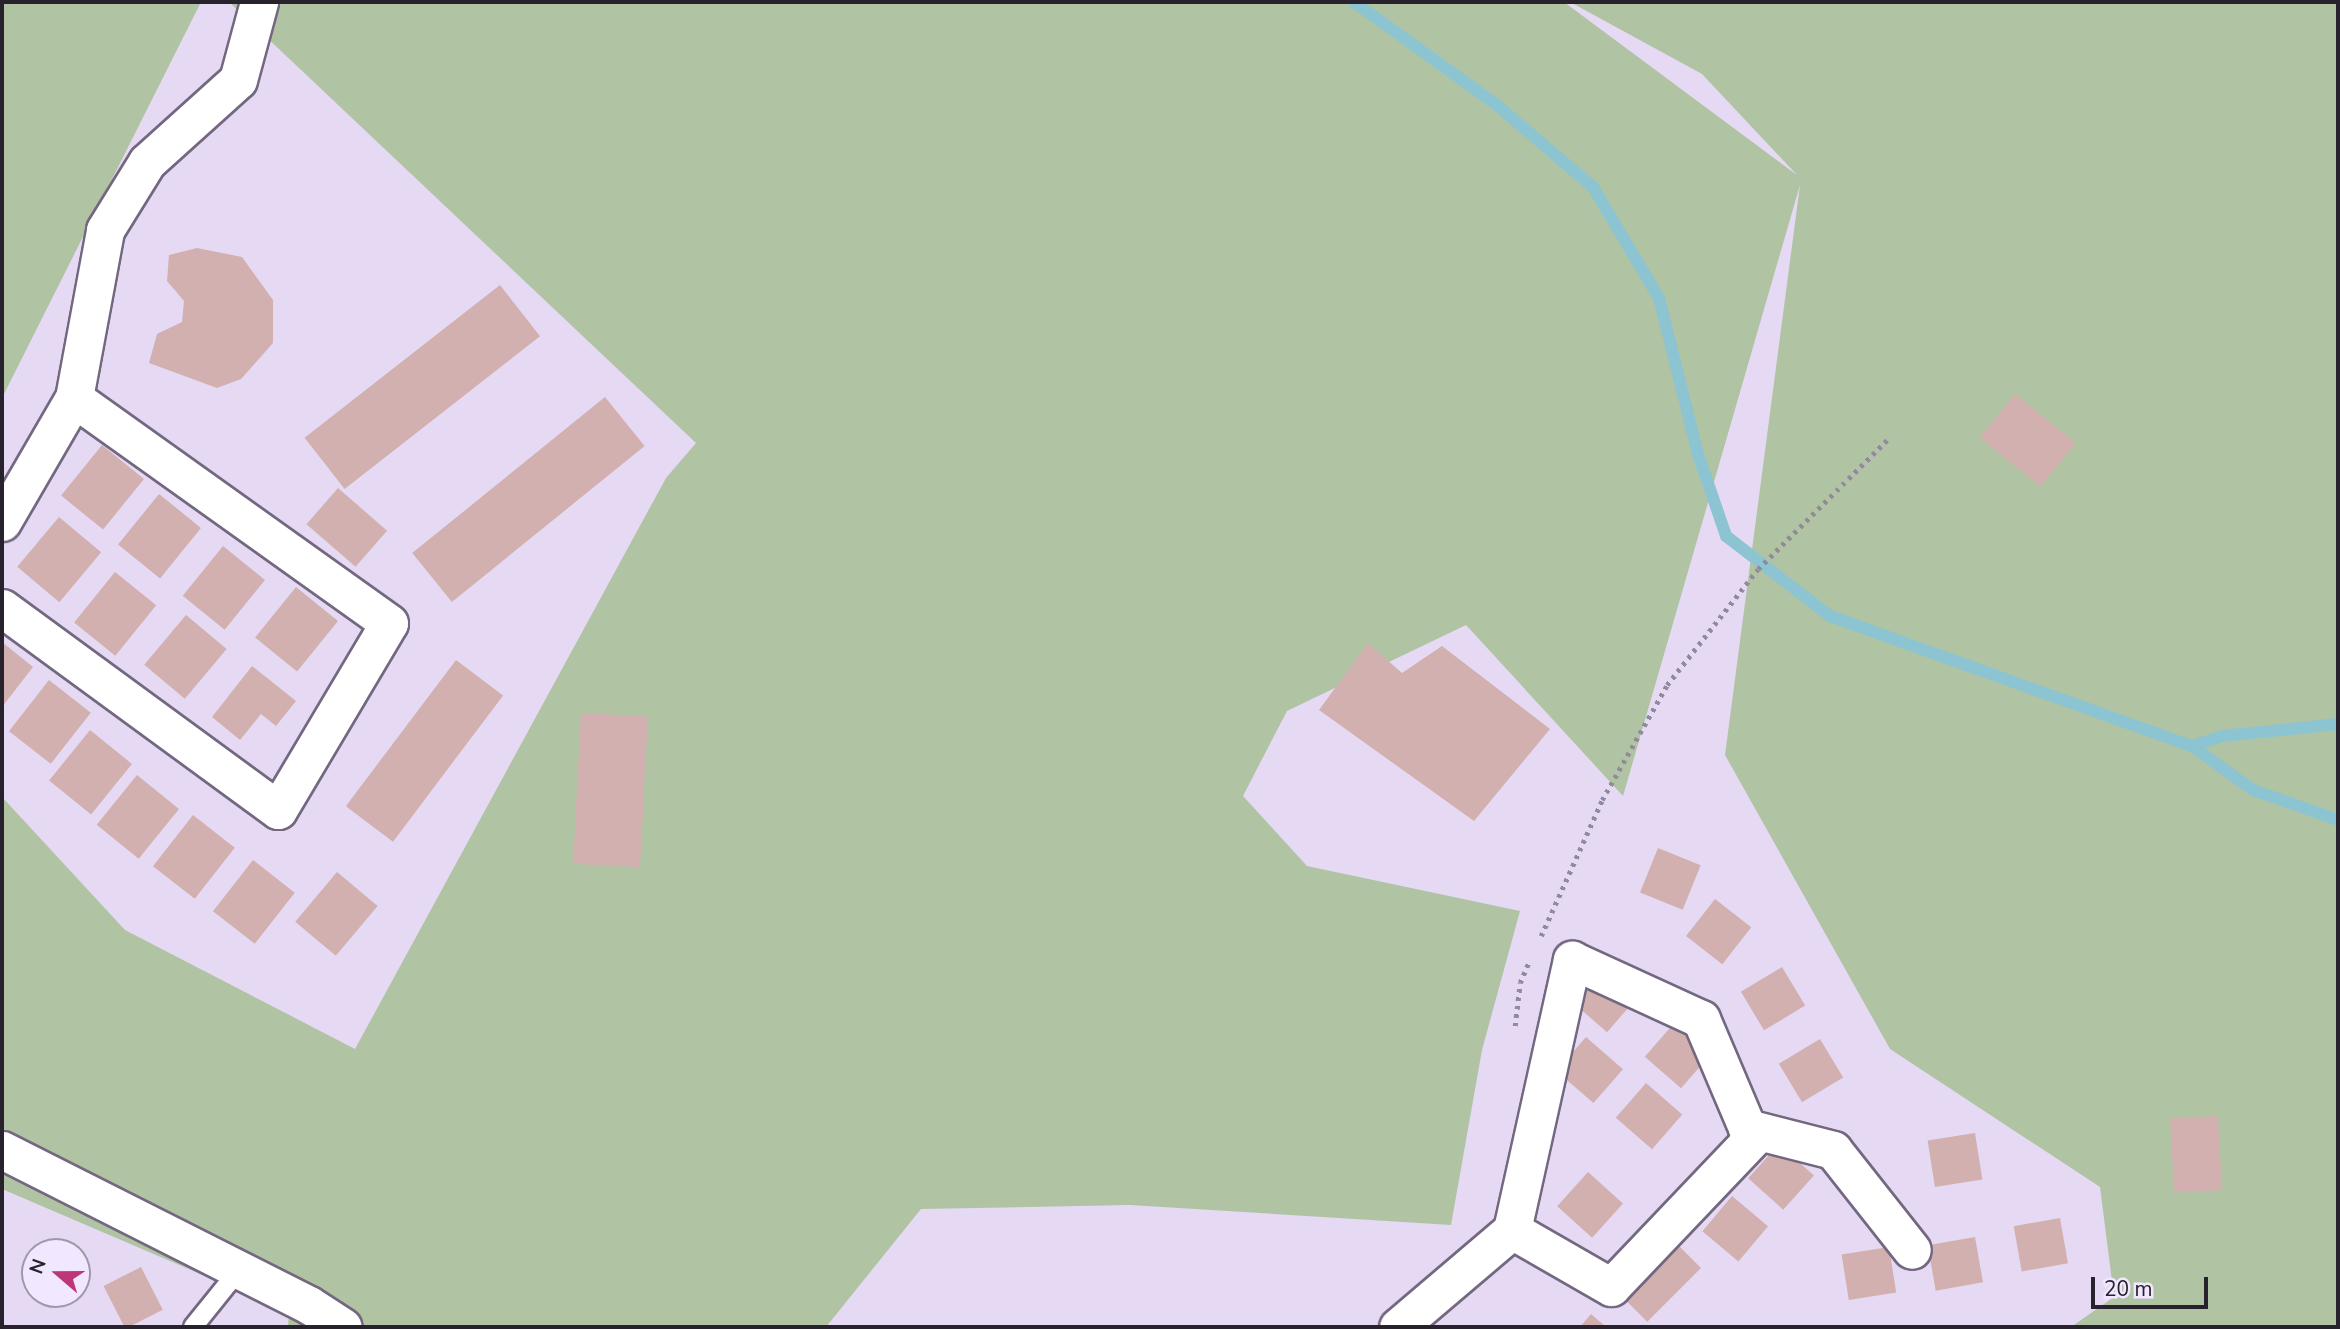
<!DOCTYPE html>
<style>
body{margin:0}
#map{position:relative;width:2340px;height:1329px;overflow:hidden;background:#e5d9f4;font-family:"Nunito Sans",sans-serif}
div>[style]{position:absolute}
.green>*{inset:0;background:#b0c4a4}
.stream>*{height:12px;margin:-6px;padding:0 6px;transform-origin:6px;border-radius:6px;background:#8cc4d1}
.building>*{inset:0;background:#d2b0af;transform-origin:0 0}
.path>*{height:4.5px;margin-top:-2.25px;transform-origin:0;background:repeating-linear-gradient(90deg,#92899d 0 3.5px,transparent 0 8.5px)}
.roads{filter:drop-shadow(2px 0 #736880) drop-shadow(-2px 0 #736880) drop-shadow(0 2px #736880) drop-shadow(0 -2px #736880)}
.lane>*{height:18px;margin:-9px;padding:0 9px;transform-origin:9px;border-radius:9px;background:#fff}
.street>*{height:37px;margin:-18.5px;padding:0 18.5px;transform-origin:18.5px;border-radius:18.5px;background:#fff}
span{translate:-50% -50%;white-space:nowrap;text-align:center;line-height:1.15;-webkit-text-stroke:5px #f1e7fe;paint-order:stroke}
.frame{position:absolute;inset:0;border:4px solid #27222c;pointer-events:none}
.north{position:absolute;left:21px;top:1238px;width:70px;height:70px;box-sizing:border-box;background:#f1e7fe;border:2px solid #a098aa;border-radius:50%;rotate:290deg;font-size:19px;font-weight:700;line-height:28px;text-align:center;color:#27222c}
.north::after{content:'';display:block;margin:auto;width:24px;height:32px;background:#bd3678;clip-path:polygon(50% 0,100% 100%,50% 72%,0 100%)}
.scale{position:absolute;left:2091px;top:1277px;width:117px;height:32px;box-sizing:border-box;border:4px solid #27222c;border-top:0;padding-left:9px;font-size:21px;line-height:24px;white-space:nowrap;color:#27222c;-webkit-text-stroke:5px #f1e7fe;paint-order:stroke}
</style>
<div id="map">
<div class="green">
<div style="clip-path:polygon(2px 2px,201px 2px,2px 398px)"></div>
<div style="clip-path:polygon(229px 2px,1564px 2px,1797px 175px,1702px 74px,1570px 2px,2338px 2px,2338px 1327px,2071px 1327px,2114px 1297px,2100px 1187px,1890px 1049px,1725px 755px,1800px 185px,1623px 796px,1466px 625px,1287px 711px,1243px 796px,1307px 866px,1520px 911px,1482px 1050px,1451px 1225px,1130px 1205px,921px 1209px,826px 1327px,288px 1327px,289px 1312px,2px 1189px,2px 797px,125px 930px,355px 1049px,666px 478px,696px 443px)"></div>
</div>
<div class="stream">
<div style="left:1354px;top:2px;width:178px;rotate:35.8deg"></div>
<div style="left:1498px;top:106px;width:125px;rotate:40.5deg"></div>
<div style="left:1593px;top:187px;width:129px;rotate:59.3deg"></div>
<div style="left:1659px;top:298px;width:161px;rotate:76deg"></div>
<div style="left:1698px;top:454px;width:87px;rotate:71.1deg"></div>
<div style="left:1726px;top:536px;width:131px;rotate:37.6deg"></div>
<div style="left:1830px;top:616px;width:385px;rotate:19.8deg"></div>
<div style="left:2192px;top:746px;width:75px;rotate:35.8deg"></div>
<div style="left:2253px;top:790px;width:90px;rotate:19.4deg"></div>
<div style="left:2192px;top:746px;width:32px;rotate:-18deg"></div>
<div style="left:2222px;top:736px;width:117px;rotate:-5.9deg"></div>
</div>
<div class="building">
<div style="clip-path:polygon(197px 248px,242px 257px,273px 300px,273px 343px,241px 379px,217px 388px,149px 363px,157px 334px,182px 322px,184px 301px,167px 281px,169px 255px)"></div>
<div style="left:500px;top:285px;width:65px;height:248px;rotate:52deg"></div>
<div style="left:2015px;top:394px;width:78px;height:56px;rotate:39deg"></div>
<div style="left:605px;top:397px;width:63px;height:248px;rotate:51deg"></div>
<div style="left:102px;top:445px;width:54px;height:65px;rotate:39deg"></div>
<div style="left:338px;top:488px;width:65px;height:48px;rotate:41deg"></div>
<div style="left:159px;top:494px;width:54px;height:65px;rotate:39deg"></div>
<div style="left:59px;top:517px;width:55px;height:65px;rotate:40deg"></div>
<div style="left:223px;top:546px;width:54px;height:64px;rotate:39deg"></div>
<div style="left:115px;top:572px;width:53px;height:65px;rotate:39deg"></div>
<div style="left:296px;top:587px;width:54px;height:65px;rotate:39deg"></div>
<div style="left:186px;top:615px;width:53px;height:65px;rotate:40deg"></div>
<div style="clip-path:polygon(2px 642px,33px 667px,2px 707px)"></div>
<div style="clip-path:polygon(1368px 643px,1402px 673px,1442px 646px,1550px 729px,1474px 821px,1319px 710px)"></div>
<div style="left:456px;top:660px;width:59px;height:183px;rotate:37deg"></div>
<div style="clip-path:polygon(252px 666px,296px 701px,276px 726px,261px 714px,240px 740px,212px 717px)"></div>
<div style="left:49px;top:680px;width:53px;height:65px;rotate:38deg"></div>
<div style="left:581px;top:713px;width:67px;height:151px;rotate:3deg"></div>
<div style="left:90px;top:730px;width:54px;height:65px;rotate:39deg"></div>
<div style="left:137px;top:775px;width:54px;height:64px;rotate:39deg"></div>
<div style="left:193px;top:815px;width:53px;height:65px;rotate:38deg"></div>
<div style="left:1658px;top:848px;width:46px;height:48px;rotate:22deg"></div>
<div style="left:253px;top:860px;width:53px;height:65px;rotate:38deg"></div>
<div style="left:337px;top:872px;width:53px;height:65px;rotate:40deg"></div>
<div style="left:1715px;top:899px;width:46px;height:47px;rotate:38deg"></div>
<div style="left:1601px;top:966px;width:48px;height:46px;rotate:41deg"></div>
<div style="left:1782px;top:967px;width:45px;height:48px;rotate:59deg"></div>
<div style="left:1675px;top:1022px;width:48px;height:46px;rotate:41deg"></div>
<div style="left:1586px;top:1037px;width:49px;height:45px;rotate:41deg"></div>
<div style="left:1820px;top:1039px;width:45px;height:48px;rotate:59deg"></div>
<div style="left:1646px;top:1083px;width:48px;height:46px;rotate:41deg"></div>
<div style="left:2218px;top:1116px;width:74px;height:48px;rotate:87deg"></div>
<div style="left:1975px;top:1133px;width:47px;height:48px;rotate:81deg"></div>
<div style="left:1779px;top:1144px;width:47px;height:46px;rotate:42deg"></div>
<div style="left:1588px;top:1172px;width:47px;height:46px;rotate:42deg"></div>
<div style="left:1732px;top:1196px;width:47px;height:46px;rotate:40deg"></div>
<div style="left:2060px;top:1218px;width:46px;height:47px;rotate:80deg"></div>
<div style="left:1975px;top:1237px;width:46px;height:48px;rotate:80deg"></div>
<div style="left:1672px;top:1239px;width:41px;height:76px;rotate:45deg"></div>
<div style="left:1889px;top:1247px;width:46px;height:48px;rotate:81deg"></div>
<div style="left:141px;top:1267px;width:48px;height:42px;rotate:63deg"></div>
<div style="clip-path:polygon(1591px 1314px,1606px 1327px,1580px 1327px)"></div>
</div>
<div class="path">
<div style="left:1541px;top:936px;width:149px;rotate:-65.8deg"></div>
<div style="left:1602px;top:800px;width:132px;rotate:-60.5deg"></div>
<div style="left:1667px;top:685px;width:147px;rotate:-51.9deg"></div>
<div style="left:1758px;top:569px;width:187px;rotate:-45deg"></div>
<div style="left:1515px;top:1026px;width:43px;rotate:-83.4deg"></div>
<div style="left:1520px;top:983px;width:25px;rotate:-67deg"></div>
</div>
<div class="roads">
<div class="lane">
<div style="left:193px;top:1327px;width:73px;rotate:-51.1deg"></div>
</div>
<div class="street">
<div style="left:2px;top:522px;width:143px;rotate:-59.9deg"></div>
<div style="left:74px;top:398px;width:171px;rotate:-79.5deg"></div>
<div style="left:105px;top:230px;width:80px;rotate:-58.3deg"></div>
<div style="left:147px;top:162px;width:122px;rotate:-42deg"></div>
<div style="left:238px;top:80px;width:81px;rotate:-74.9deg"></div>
<div style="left:2px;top:608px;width:342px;rotate:36.2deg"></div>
<div style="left:278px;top:810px;width:217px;rotate:-59.3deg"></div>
<div style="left:389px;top:623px;width:387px;rotate:-144.5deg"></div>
<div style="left:1747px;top:1128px;width:89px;rotate:14.3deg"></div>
<div style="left:1833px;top:1150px;width:127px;rotate:51.7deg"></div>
<div style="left:2px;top:1150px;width:344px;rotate:26.8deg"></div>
<div style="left:309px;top:1305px;width:40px;rotate:32.9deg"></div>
<div style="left:1398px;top:1327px;width:150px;rotate:-40.4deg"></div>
<div style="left:1512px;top:1230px;width:277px;rotate:-77.5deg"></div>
<div style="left:1572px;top:960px;width:142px;rotate:24.6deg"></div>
<div style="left:1701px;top:1019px;width:130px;rotate:67deg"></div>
<div style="left:1752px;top:1139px;width:204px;rotate:133.6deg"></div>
<div style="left:1611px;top:1287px;width:114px;rotate:-150.1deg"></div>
</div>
</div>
<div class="frame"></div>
<div class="north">N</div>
<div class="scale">20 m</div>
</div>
